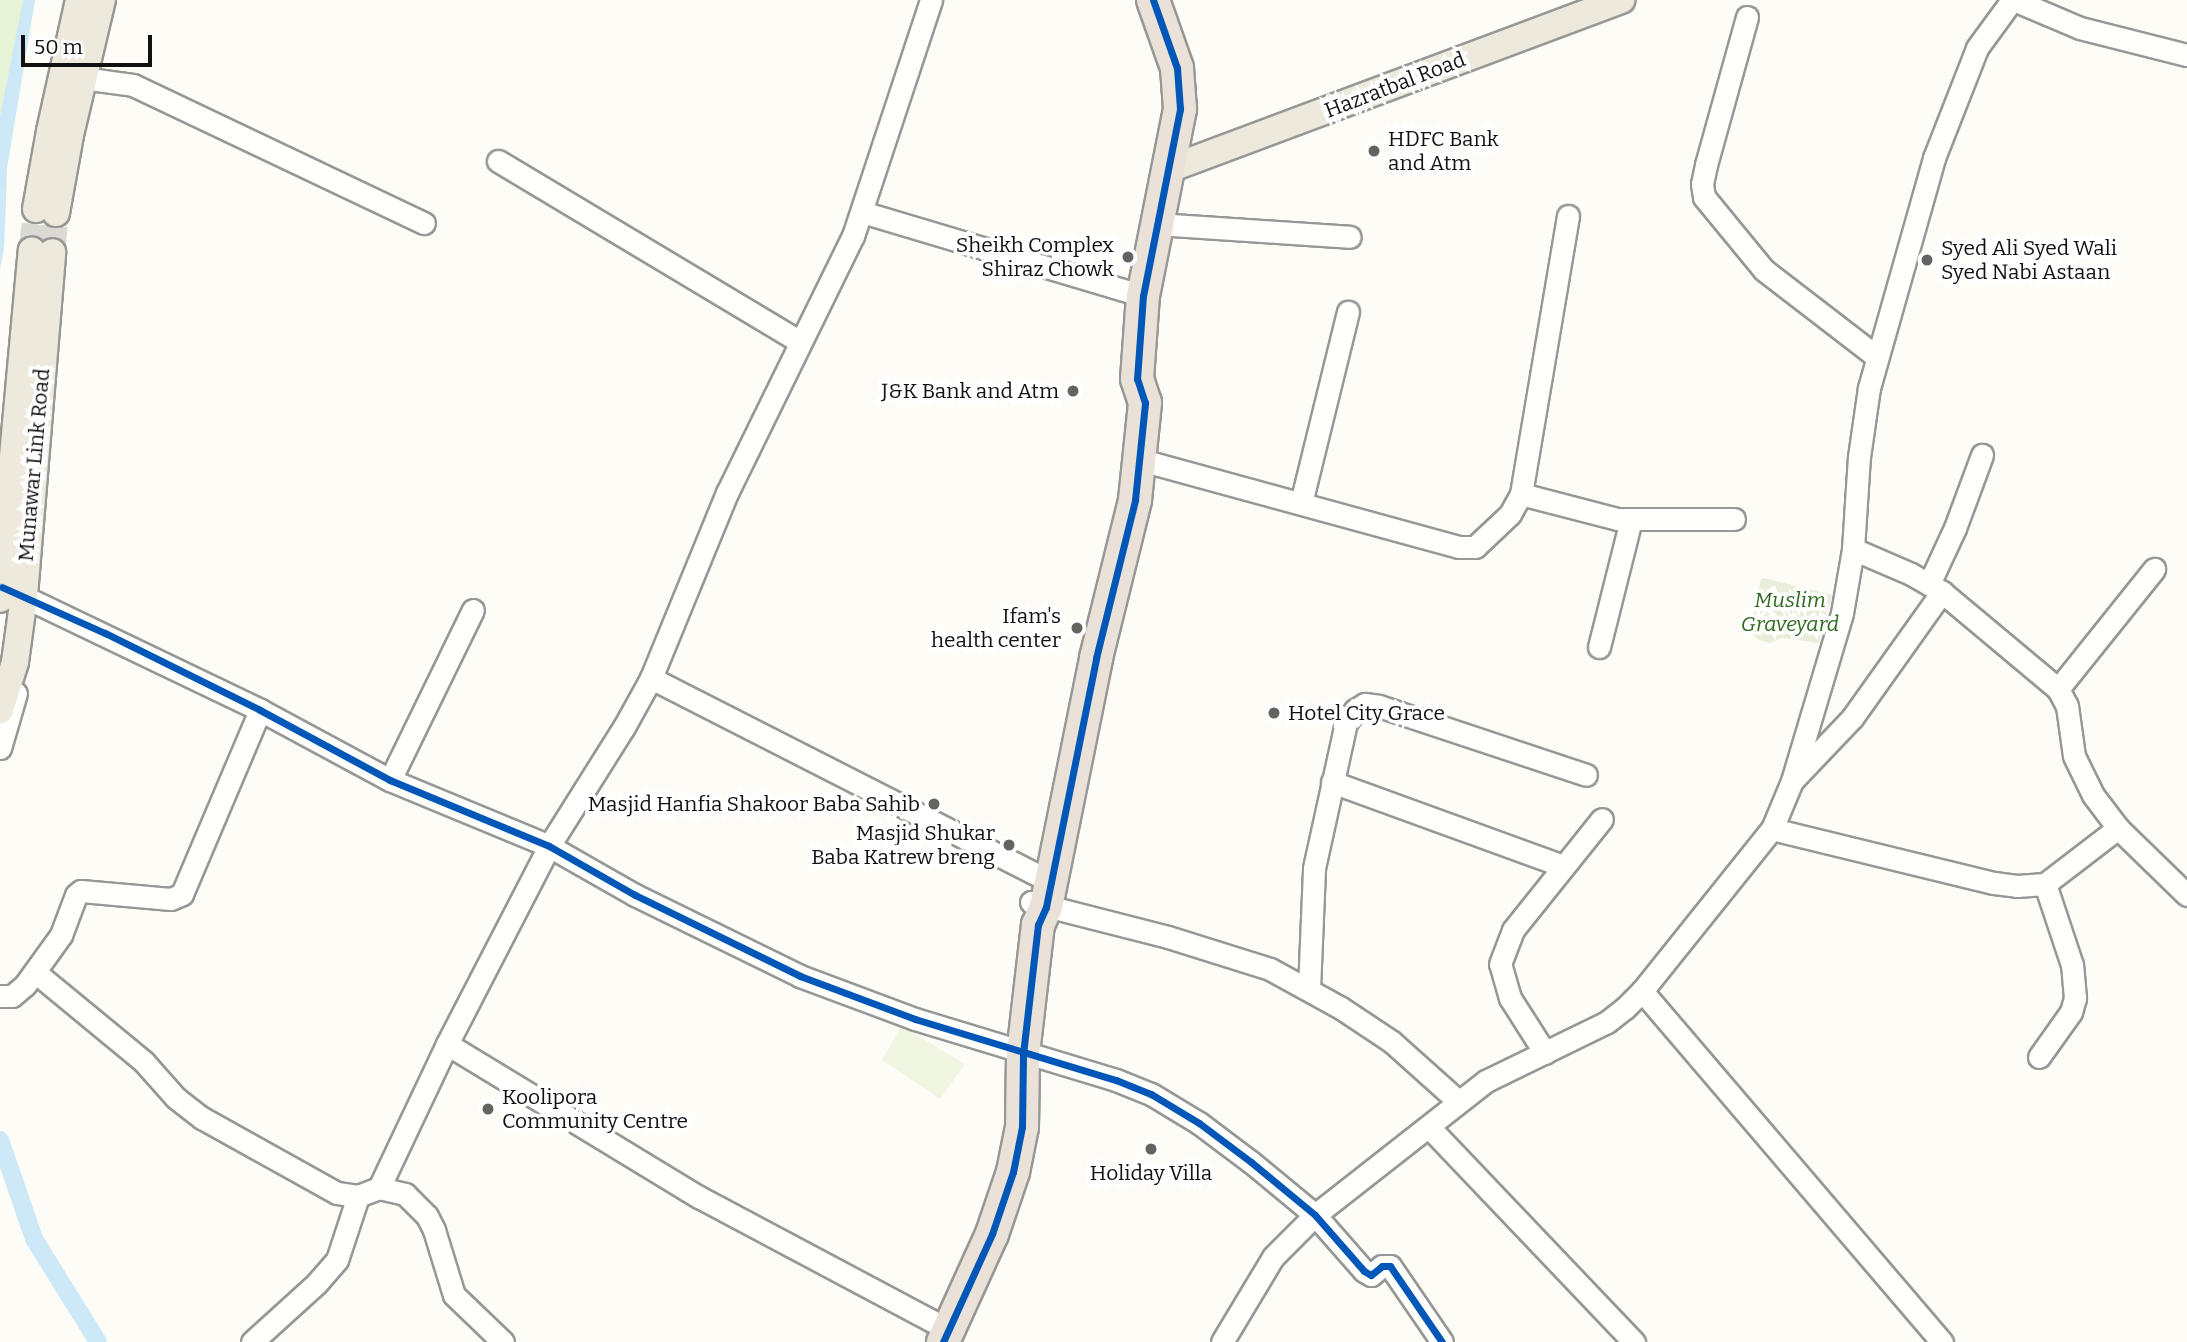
<!DOCTYPE html>
<style>
body{margin:0}
#map{position:relative;width:2187px;height:1342px;overflow:hidden;background:#fdfcf7;font-family:Bitter,serif}
div>[style]{position:absolute}
.green>*{inset:0;background:#e7f3d7}
.cemetery>*{inset:0;background:#e9eedb}
.pitch>*{inset:0;background:#f0f6e1}
.water>*{inset:0;background:#cde8f7}
.canal>*{height:18px;margin:-9px;padding:0 9px;transform-origin:9px;border-radius:9px;background:#cde8f7}
.major-tunnel>*{height:26px;margin-top:-13px;transform-origin:0;background:repeating-linear-gradient(90deg,#dad9d4 0 26px,transparent 0 39px)}
.roads{filter:drop-shadow(2px 0 #979795) drop-shadow(-2px 0 #979795) drop-shadow(0 2px #979795) drop-shadow(0 -2px #979795)}
.minor>*{height:21px;margin:-10.5px;padding:0 10.5px;transform-origin:10.5px;border-radius:10.5px;background:#fffffe}
.major>*{height:26px;margin:-13px;padding:0 13px;transform-origin:13px;border-radius:13px;background:#ede9dc}
.highway>*{height:32px;margin:-16px;padding:0 16px;transform-origin:16px;border-radius:16px;background:#eae1d8}
.cycleway>*{height:7px;margin:-3.5px;padding:0 3.5px;transform-origin:3.5px;border-radius:3.5px;background:#0057b8}
.dots>*{width:19px;height:19px;translate:-50% -50%;box-sizing:border-box;border:4px solid #fff;border-radius:50%}
span{translate:-50% -50%;white-space:nowrap;text-align:center;line-height:1.15;-webkit-text-stroke:7px #fff;paint-order:stroke}
.street-label{font-size:21px;color:#111}
.poi-label{font-size:21px;color:#111}
.left{translate:0 -50%;text-align:left}
.right{translate:-100% -50%;text-align:right}
.park-label{font-size:21px;color:#2f6b1f;font-style:italic}
.scale{position:absolute;left:21px;top:35px;width:131px;height:32px;box-sizing:border-box;border:4px solid #111;border-top:0;padding-left:9px;font-size:21px;line-height:24px;white-space:nowrap;color:#111;-webkit-text-stroke:5px #fff;paint-order:stroke}
</style>
<div id="map">
<div class="green">
<div style="clip-path:polygon(0 0,35px 0,7px 168px,4px 248px,0 269px)"></div>
</div>
<div class="cemetery">
<div style="clip-path:polygon(1764px 578px,1832px 595px,1819px 643px,1782px 638px,1769px 643px,1757px 639px,1750px 629px,1761px 579px)"></div>
</div>
<div class="pitch">
<div style="clip-path:polygon(901px 1026px,965px 1064px,940px 1099px,882px 1060px)"></div>
</div>
<div class="water">
<div style="clip-path:polygon(23px 0,35px 0,7px 168px,4px 248px,0 269px,0 117px)"></div>
</div>
<div class="canal">
<div style="left:0;top:1140px;width:105px;rotate:71deg"></div>
<div style="left:34px;top:1239px;width:121px;rotate:58.1deg"></div>
</div>
<div class="major-tunnel">
<div style="left:32px;top:250px;width:41px;rotate:-84.4deg"></div>
<div style="left:52px;top:252px;width:39px;rotate:-84deg"></div>
</div>
<div class="roads">
<div class="minor">
<div style="left:2014px;top:0;width:72px;rotate:23deg"></div>
<div style="left:2080px;top:28px;width:110px;rotate:14.2deg"></div>
<div style="left:1747px;top:17px;width:154px;rotate:105.5deg"></div>
<div style="left:1706px;top:165px;width:19px;rotate:102deg"></div>
<div style="left:1702px;top:184px;width:13px;rotate:81deg"></div>
<div style="left:1704px;top:197px;width:94px;rotate:50.6deg"></div>
<div style="left:1764px;top:270px;width:143px;rotate:37.6deg"></div>
<div style="left:82px;top:78px;width:51px;rotate:7.8deg"></div>
<div style="left:133px;top:85px;width:322px;rotate:25.4deg"></div>
<div style="left:498px;top:161px;width:352px;rotate:30.9deg"></div>
<div style="left:862px;top:212px;width:293px;rotate:16.6deg"></div>
<div style="left:1156px;top:224px;width:194px;rotate:3.8deg"></div>
<div style="left:1141px;top:460px;width:330px;rotate:15.3deg"></div>
<div style="left:1459px;top:547px;width:16px"></div>
<div style="left:1475px;top:547px;width:48px;rotate:-43.3deg"></div>
<div style="left:1510px;top:514px;width:23px;rotate:-61deg"></div>
<div style="left:1521px;top:494px;width:282px;rotate:-80.4deg"></div>
<div style="left:1521px;top:494px;width:99px;rotate:14.6deg"></div>
<div style="left:1617px;top:519px;width:117px"></div>
<div style="left:1301px;top:503px;width:197px;rotate:-76.2deg"></div>
<div style="left:1853px;top:549px;width:63px;rotate:23.3deg"></div>
<div style="left:1911px;top:574px;width:36px;rotate:30deg"></div>
<div style="left:1942px;top:592px;width:151px;rotate:39.9deg"></div>
<div style="left:2058px;top:689px;width:19px;rotate:62deg"></div>
<div style="left:2067px;top:706px;width:50px;rotate:82deg"></div>
<div style="left:2074px;top:756px;width:43px;rotate:64deg"></div>
<div style="left:2093px;top:795px;width:41px;rotate:52.9deg"></div>
<div style="left:2118px;top:828px;width:96px;rotate:44.2deg"></div>
<div style="left:1929px;top:584px;width:62px;rotate:-65.1deg"></div>
<div style="left:1955px;top:528px;width:78px;rotate:-69.7deg"></div>
<div style="left:10px;top:590px;width:277px;rotate:25.6deg"></div>
<div style="left:260px;top:710px;width:148px;rotate:28.3deg"></div>
<div style="left:390px;top:780px;width:172px;rotate:22.5deg"></div>
<div style="left:549px;top:846px;width:99px;rotate:29.7deg"></div>
<div style="left:635px;top:895px;width:184px;rotate:26.1deg"></div>
<div style="left:800px;top:976px;width:123px;rotate:20.5deg"></div>
<div style="left:915px;top:1019px;width:210px;rotate:16.9deg"></div>
<div style="left:1116px;top:1080px;width:38px;rotate:22deg"></div>
<div style="left:1151px;top:1094px;width:56px;rotate:31.1deg"></div>
<div style="left:1199px;top:1123px;width:65px;rotate:36.9deg"></div>
<div style="left:1251px;top:1162px;width:83px;rotate:39.6deg"></div>
<div style="left:1315px;top:1215px;width:74px;rotate:48.8deg"></div>
<div style="left:1364px;top:1271px;width:8px;rotate:30deg"></div>
<div style="left:1371px;top:1275px;width:14px;rotate:-39deg"></div>
<div style="left:1382px;top:1266px;width:8px"></div>
<div style="left:1390px;top:1266px;width:92px;rotate:55.6deg"></div>
<div style="left:1599px;top:647px;width:131px;rotate:-75.9deg"></div>
<div style="left:651px;top:678px;width:433px;rotate:27deg"></div>
<div style="left:2058px;top:689px;width:154px;rotate:-51.3deg"></div>
<div style="left:0;top:748px;width:57px;rotate:-73.8deg"></div>
<div style="left:390px;top:780px;width:189px;rotate:-64deg"></div>
<div style="left:1793px;top:780px;width:86px;rotate:-46.4deg"></div>
<div style="left:1852px;top:718px;width:155px;rotate:-54.5deg"></div>
<div style="left:1332px;top:782px;width:246px;rotate:20deg"></div>
<div style="left:1772px;top:829px;width:228px;rotate:13.7deg"></div>
<div style="left:1994px;top:883px;width:23px;rotate:7deg"></div>
<div style="left:2017px;top:886px;width:28px;rotate:-4deg"></div>
<div style="left:2045px;top:884px;width:92px;rotate:-37.5deg"></div>
<div style="left:1031px;top:902px;width:141px;rotate:14.3deg"></div>
<div style="left:1168px;top:937px;width:107px;rotate:17.4deg"></div>
<div style="left:1270px;top:969px;width:81px;rotate:28.8deg"></div>
<div style="left:1341px;top:1008px;width:61px;rotate:33.7deg"></div>
<div style="left:1392px;top:1042px;width:89px;rotate:41.8deg"></div>
<div style="left:35px;top:972px;width:141px;rotate:39.5deg"></div>
<div style="left:144px;top:1062px;width:48px;rotate:48.4deg"></div>
<div style="left:176px;top:1098px;width:33px;rotate:38deg"></div>
<div style="left:202px;top:1118px;width:154px;rotate:29.1deg"></div>
<div style="left:337px;top:1193px;width:21px;rotate:8deg"></div>
<div style="left:358px;top:1196px;width:22px;rotate:-21deg"></div>
<div style="left:379px;top:1188px;width:27px;rotate:13deg"></div>
<div style="left:405px;top:1194px;width:31px;rotate:45deg"></div>
<div style="left:427px;top:1216px;width:16px;rotate:63deg"></div>
<div style="left:434px;top:1230px;width:68px;rotate:72.9deg"></div>
<div style="left:454px;top:1295px;width:68px;rotate:43.8deg"></div>
<div style="left:1309px;top:989px;width:121px;rotate:-87.6deg"></div>
<div style="left:1314px;top:868px;width:148px;rotate:-77.6deg"></div>
<div style="left:1346px;top:723px;width:16px;rotate:-55deg"></div>
<div style="left:1355px;top:710px;width:12px;rotate:-31deg"></div>
<div style="left:1365px;top:704px;width:14px;rotate:8deg"></div>
<div style="left:1379px;top:706px;width:218px;rotate:18.4deg"></div>
<div style="left:1642px;top:991px;width:462px;rotate:49.5deg"></div>
<div style="left:0;top:996px;width:12px"></div>
<div style="left:12px;top:996px;width:17px;rotate:-40deg"></div>
<div style="left:25px;top:985px;width:62px;rotate:-54.2deg"></div>
<div style="left:61px;top:935px;width:43px;rotate:-69.4deg"></div>
<div style="left:76px;top:895px;width:6px;rotate:-39deg"></div>
<div style="left:81px;top:891px;width:90px;rotate:5.1deg"></div>
<div style="left:171px;top:899px;width:12px;rotate:-24deg"></div>
<div style="left:182px;top:894px;width:200px;rotate:-67deg"></div>
<div style="left:447px;top:1044px;width:295px;rotate:31.3deg"></div>
<div style="left:699px;top:1197px;width:264px;rotate:28deg"></div>
<div style="left:1545px;top:1053px;width:65px;rotate:-122.5deg"></div>
<div style="left:1510px;top:998px;width:35px;rotate:-106deg"></div>
<div style="left:1500px;top:964px;width:36px;rotate:-69deg"></div>
<div style="left:1513px;top:930px;width:142px;rotate:-51.3deg"></div>
<div style="left:2039px;top:1057px;width:55px;rotate:-54.6deg"></div>
<div style="left:2071px;top:1012px;width:15px;rotate:-74deg"></div>
<div style="left:2075px;top:998px;width:33px;rotate:-95deg"></div>
<div style="left:2072px;top:965px;width:85px;rotate:-108.4deg"></div>
<div style="left:1430px;top:1128px;width:296px;rotate:46.4deg"></div>
<div style="left:379px;top:1188px;width:159px;rotate:-64.7deg"></div>
<div style="left:447px;top:1044px;width:223px;rotate:-62.7deg"></div>
<div style="left:549px;top:846px;width:141px;rotate:-57.8deg"></div>
<div style="left:624px;top:727px;width:56px;rotate:-61.1deg"></div>
<div style="left:651px;top:678px;width:200px;rotate:-67.7deg"></div>
<div style="left:727px;top:493px;width:286px;rotate:-63.9deg"></div>
<div style="left:853px;top:236px;width:249px;rotate:-71.7deg"></div>
<div style="left:252px;top:1342px;width:86px;rotate:-42.2deg"></div>
<div style="left:316px;top:1284px;width:32px;rotate:-49deg"></div>
<div style="left:337px;top:1260px;width:67px;rotate:-71.8deg"></div>
<div style="left:1222px;top:1342px;width:99px;rotate:-59deg"></div>
<div style="left:1273px;top:1257px;width:59px;rotate:-45deg"></div>
<div style="left:1315px;top:1215px;width:217px;rotate:-38.1deg"></div>
<div style="left:1486px;top:1081px;width:135px;rotate:-26deg"></div>
<div style="left:1607px;top:1022px;width:23px;rotate:-38deg"></div>
<div style="left:1625px;top:1008px;width:24px;rotate:-45deg"></div>
<div style="left:1642px;top:991px;width:208px;rotate:-51.3deg"></div>
<div style="left:1772px;top:829px;width:52px;rotate:-67.4deg"></div>
<div style="left:1792px;top:781px;width:175px;rotate:-73.4deg"></div>
<div style="left:1842px;top:613px;width:65px;rotate:-80.2deg"></div>
<div style="left:1853px;top:549px;width:92px;rotate:-86.3deg"></div>
<div style="left:1859px;top:457px;width:70px;rotate:-81.8deg"></div>
<div style="left:1869px;top:388px;width:239px;rotate:-74.2deg"></div>
<div style="left:1934px;top:158px;width:118px;rotate:-68.6deg"></div>
<div style="left:1977px;top:48px;width:59px;rotate:-53.9deg"></div>
</div>
<div class="major">
<div style="left:1169px;top:169px;width:483px;rotate:-20.5deg"></div>
<div style="left:36px;top:209px;width:79px;rotate:-79.8deg"></div>
<div style="left:50px;top:131px;width:134px;rotate:-77.5deg"></div>
<div style="left:56px;top:213px;width:79px;rotate:-79.8deg"></div>
<div style="left:70px;top:135px;width:139px;rotate:-76.7deg"></div>
<div style="left:0;top:599px;width:350px;rotate:-84.8deg"></div>
<div style="left:0;top:710px;width:50px;rotate:-72.6deg"></div>
<div style="left:15px;top:662px;width:67px;rotate:-82.2deg"></div>
<div style="left:24px;top:596px;width:345px;rotate:-85.3deg"></div>
</div>
<div class="highway">
<div style="left:943px;top:1342px;width:119px;rotate:-65.6deg"></div>
<div style="left:992px;top:1234px;width:65px;rotate:-71.3deg"></div>
<div style="left:1013px;top:1172px;width:46px;rotate:-78.7deg"></div>
<div style="left:1022px;top:1127px;width:73px;rotate:-89.2deg"></div>
<div style="left:1023px;top:1054px;width:130px;rotate:-83.4deg"></div>
<div style="left:1038px;top:925px;width:20px;rotate:-66deg"></div>
<div style="left:1046px;top:907px;width:254px;rotate:-78.6deg"></div>
<div style="left:1096px;top:658px;width:163px;rotate:-76.1deg"></div>
<div style="left:1135px;top:500px;width:98px;rotate:-84.1deg"></div>
<div style="left:1145px;top:403px;width:25px;rotate:-108deg"></div>
<div style="left:1137px;top:379px;width:83px;rotate:-85.9deg"></div>
<div style="left:1143px;top:296px;width:191px;rotate:-78.8deg"></div>
<div style="left:1180px;top:109px;width:41px;rotate:-94.2deg"></div>
<div style="left:1177px;top:68px;width:72px;rotate:-109.4deg"></div>
</div>
</div>
<div class="cycleway">
<div style="left:2px;top:587px;width:113px;rotate:24.1deg"></div>
<div style="left:105px;top:633px;width:173px;rotate:26.4deg"></div>
<div style="left:260px;top:710px;width:148px;rotate:28.3deg"></div>
<div style="left:390px;top:780px;width:172px;rotate:22.5deg"></div>
<div style="left:549px;top:846px;width:99px;rotate:29.7deg"></div>
<div style="left:635px;top:895px;width:184px;rotate:26.1deg"></div>
<div style="left:800px;top:976px;width:123px;rotate:20.5deg"></div>
<div style="left:915px;top:1019px;width:210px;rotate:16.9deg"></div>
<div style="left:1116px;top:1080px;width:38px;rotate:22deg"></div>
<div style="left:1151px;top:1094px;width:56px;rotate:31.1deg"></div>
<div style="left:1199px;top:1123px;width:65px;rotate:36.9deg"></div>
<div style="left:1251px;top:1162px;width:83px;rotate:39.6deg"></div>
<div style="left:1315px;top:1215px;width:74px;rotate:48.8deg"></div>
<div style="left:1364px;top:1271px;width:8px;rotate:30deg"></div>
<div style="left:1371px;top:1275px;width:14px;rotate:-39deg"></div>
<div style="left:1382px;top:1266px;width:8px"></div>
<div style="left:1390px;top:1266px;width:92px;rotate:55.6deg"></div>
<div style="left:943px;top:1342px;width:119px;rotate:-65.6deg"></div>
<div style="left:992px;top:1234px;width:65px;rotate:-71.3deg"></div>
<div style="left:1013px;top:1172px;width:46px;rotate:-78.7deg"></div>
<div style="left:1022px;top:1127px;width:73px;rotate:-89.2deg"></div>
<div style="left:1023px;top:1054px;width:130px;rotate:-83.4deg"></div>
<div style="left:1038px;top:925px;width:20px;rotate:-66deg"></div>
<div style="left:1046px;top:907px;width:254px;rotate:-78.6deg"></div>
<div style="left:1096px;top:658px;width:163px;rotate:-76.1deg"></div>
<div style="left:1135px;top:500px;width:98px;rotate:-84.1deg"></div>
<div style="left:1145px;top:403px;width:25px;rotate:-108deg"></div>
<div style="left:1137px;top:379px;width:83px;rotate:-85.9deg"></div>
<div style="left:1143px;top:296px;width:191px;rotate:-78.8deg"></div>
<div style="left:1180px;top:109px;width:41px;rotate:-94.2deg"></div>
<div style="left:1177px;top:68px;width:72px;rotate:-109.4deg"></div>
</div>
<div class="dots">
<div style="left:1374px;top:151px;background:#646362"></div>
<div style="left:1128px;top:257px;background:#646362"></div>
<div style="left:1927px;top:260px;background:#646362"></div>
<div style="left:1073px;top:391px;background:#646362"></div>
<div style="left:1077px;top:628px;background:#646362"></div>
<div style="left:1274px;top:713px;background:#646362"></div>
<div style="left:934px;top:804px;background:#646362"></div>
<div style="left:1009px;top:845px;background:#646362"></div>
<div style="left:488px;top:1109px;background:#646362"></div>
<div style="left:1151px;top:1149px;background:#646362"></div>
</div>
<div class="street-label">
<span style="left:1395px;top:85px;rotate:-21deg">Hazratbal Road</span>
<span style="left:34px;top:465px;rotate:-85deg">Munawar Link Road</span>
</div>
<div class="poi-label">
<span class="left" style="left:1388px;top:151px">HDFC Bank<br>and Atm</span>
<span class="right" style="left:1114px;top:257px">Sheikh Complex<br>Shiraz Chowk</span>
<span class="left" style="left:1941px;top:260px">Syed Ali Syed Wali<br>Syed Nabi Astaan</span>
<span class="right" style="left:1059px;top:391px">J&amp;K Bank and Atm</span>
<span class="right" style="left:1061px;top:628px">Ifam's<br>health center</span>
<span class="left" style="left:1288px;top:713px">Hotel City Grace</span>
<span class="right" style="left:920px;top:804px">Masjid Hanfia Shakoor Baba Sahib</span>
<span class="right" style="left:995px;top:845px">Masjid Shukar<br>Baba Katrew breng</span>
<span class="left" style="left:502px;top:1109px">Koolipora<br>Community Centre</span>
<span style="left:1151px;top:1173px">Holiday Villa</span>
</div>
<div class="park-label">
<span style="left:1790px;top:612px">Muslim<br>Graveyard</span>
</div>
<div class="scale">50 m</div>
</div>
